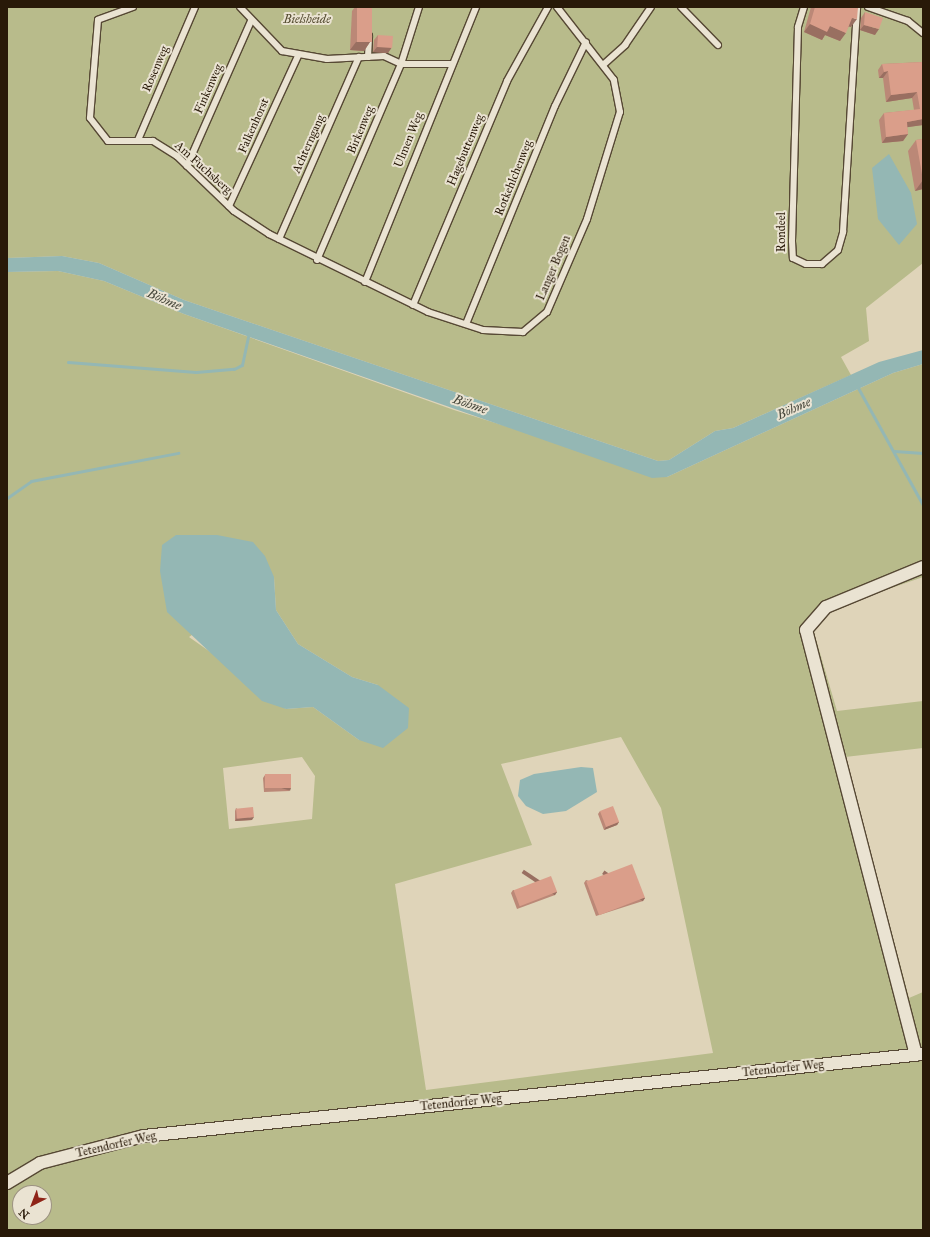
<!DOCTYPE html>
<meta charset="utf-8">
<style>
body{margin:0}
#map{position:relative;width:930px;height:1237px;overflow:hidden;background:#dfd4b9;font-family:"IM FELL Great Primer",serif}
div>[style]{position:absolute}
.green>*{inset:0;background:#b8bb8b}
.water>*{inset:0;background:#94b7b4}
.stream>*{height:3px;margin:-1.5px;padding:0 1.5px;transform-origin:1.5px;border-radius:1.5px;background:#94b7b4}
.roads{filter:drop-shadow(1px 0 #564834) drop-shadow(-1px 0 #564834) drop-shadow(0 1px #564834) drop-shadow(0 -1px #564834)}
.service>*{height:6px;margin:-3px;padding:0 3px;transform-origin:3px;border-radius:3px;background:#eae3d2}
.minor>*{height:12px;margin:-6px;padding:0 6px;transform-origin:6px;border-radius:6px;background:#eae3d2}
.wall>*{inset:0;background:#b87}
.shaded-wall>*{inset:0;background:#996f61;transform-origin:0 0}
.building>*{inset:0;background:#da9e8a;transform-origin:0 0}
span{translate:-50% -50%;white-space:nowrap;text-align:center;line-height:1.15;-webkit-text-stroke:4px #eae3d2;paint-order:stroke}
.park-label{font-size:12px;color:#534a2f;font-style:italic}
.street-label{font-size:12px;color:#281908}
.water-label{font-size:13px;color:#48483c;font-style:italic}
.frame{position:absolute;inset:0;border:8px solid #281908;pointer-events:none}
.north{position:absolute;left:12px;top:1185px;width:40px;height:40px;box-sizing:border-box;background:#eae3d2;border:1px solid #9c9281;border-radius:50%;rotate:222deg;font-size:11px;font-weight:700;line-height:16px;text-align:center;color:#281908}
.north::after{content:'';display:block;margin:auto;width:14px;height:18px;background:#8f2418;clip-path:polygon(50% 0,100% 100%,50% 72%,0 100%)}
</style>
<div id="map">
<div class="green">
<div style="clip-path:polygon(7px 7px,923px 7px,923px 263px,866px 308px,869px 341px,841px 357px,851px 375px,733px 428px,715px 431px,669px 460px,658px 461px,184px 300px,99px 263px,62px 256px,7px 258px)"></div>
<div style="clip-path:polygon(evenodd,58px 271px,104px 281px,184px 314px,454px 410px,667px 477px,893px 373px,923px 364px,923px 577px,834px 608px,813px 629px,837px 711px,923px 701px,923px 748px,845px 757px,909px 998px,923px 992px,923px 1230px,7px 1230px,7px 272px,58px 271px,274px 577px,276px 610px,298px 644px,352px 677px,378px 685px,359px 740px,313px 707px,286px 709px,240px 680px,216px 656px,189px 637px,274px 577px,58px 271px,621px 737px,661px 808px,713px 1053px,426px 1090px,395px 884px,532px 845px,501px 764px,621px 737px,58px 271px,302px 757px,315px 776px,312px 819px,229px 829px,223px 768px,302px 757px,58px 271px,20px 1193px,44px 1193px,44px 1217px,20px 1217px,20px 1193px)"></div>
</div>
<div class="water">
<div style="clip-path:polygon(889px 154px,911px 193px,917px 224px,899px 245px,878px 219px,872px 168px)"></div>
<div style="clip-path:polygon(62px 256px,99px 263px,184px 300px,658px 461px,669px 460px,715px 431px,733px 428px,879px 362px,923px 350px,923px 364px,893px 373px,667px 477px,652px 478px,184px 314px,104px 281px,58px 271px,7px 272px,7px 258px)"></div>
<div style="clip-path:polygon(176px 535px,217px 535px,253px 542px,265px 556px,274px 577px,276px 610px,298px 644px,352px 677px,378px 685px,409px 708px,408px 728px,383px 748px,359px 740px,313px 707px,286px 709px,262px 701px,167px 612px,160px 571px,162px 545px)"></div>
<div style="clip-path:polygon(581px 767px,593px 768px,597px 792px,566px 811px,543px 814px,526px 806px,518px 796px,520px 780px,534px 774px)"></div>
</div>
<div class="stream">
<div style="left:68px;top:362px;width:128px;rotate:4.5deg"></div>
<div style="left:196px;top:372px;width:38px;rotate:-5deg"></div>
<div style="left:234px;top:369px;width:9px;rotate:-27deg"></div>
<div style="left:242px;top:365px;width:33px;rotate:-78deg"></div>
<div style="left:857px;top:386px;width:136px;rotate:61deg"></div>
<div style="left:894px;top:451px;width:29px;rotate:4deg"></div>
<div style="left:7px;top:498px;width:29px;rotate:-35deg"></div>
<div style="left:31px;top:481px;width:150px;rotate:-10.8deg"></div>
</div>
<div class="roads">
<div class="service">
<div style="left:133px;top:7px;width:37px;rotate:160deg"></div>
<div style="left:98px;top:20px;width:98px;rotate:94.7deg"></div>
<div style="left:90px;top:118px;width:29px;rotate:52deg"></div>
<div style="left:108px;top:141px;width:45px"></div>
<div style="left:153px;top:141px;width:28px;rotate:32deg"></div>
<div style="left:177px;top:156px;width:79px;rotate:44deg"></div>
<div style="left:234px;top:211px;width:42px;rotate:33.3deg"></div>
<div style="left:269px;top:234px;width:177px;rotate:26.1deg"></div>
<div style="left:428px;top:312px;width:58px;rotate:18.1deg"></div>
<div style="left:483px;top:330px;width:40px;rotate:2.9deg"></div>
<div style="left:523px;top:332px;width:31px;rotate:-40deg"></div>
<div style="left:547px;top:312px;width:101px;rotate:-66.7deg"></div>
<div style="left:587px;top:219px;width:112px;rotate:-72.9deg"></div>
<div style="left:620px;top:112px;width:33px;rotate:-101deg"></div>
<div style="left:614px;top:80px;width:93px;rotate:-128deg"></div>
<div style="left:240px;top:7px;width:61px;rotate:46.3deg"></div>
<div style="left:282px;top:51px;width:46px;rotate:10.1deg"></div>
<div style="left:327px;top:59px;width:57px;rotate:-3deg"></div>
<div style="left:384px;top:56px;width:19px;rotate:25deg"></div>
<div style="left:401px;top:64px;width:50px"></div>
<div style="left:681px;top:7px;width:53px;rotate:45.8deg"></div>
<div style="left:804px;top:7px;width:21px;rotate:107deg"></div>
<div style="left:798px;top:27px;width:214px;rotate:91.6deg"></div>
<div style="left:792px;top:241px;width:17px;rotate:87deg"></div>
<div style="left:793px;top:258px;width:14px;rotate:25deg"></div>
<div style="left:806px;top:264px;width:16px"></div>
<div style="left:822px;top:264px;width:21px;rotate:-41deg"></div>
<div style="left:838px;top:250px;width:19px;rotate:-74deg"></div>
<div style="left:843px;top:232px;width:225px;rotate:-86.4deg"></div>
<div style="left:868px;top:7px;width:42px;rotate:19.3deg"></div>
<div style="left:908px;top:21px;width:19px;rotate:39deg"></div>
<div style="left:368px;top:57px;width:21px;rotate:-87deg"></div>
<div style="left:603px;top:65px;width:30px;rotate:-42deg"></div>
<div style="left:625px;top:45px;width:46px;rotate:-55.6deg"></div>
<div style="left:138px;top:140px;width:145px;rotate:-66.8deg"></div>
<div style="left:187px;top:166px;width:158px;rotate:-66.2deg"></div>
<div style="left:229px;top:206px;width:167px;rotate:-65.3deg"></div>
<div style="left:279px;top:239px;width:199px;rotate:-66.3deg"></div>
<div style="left:317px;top:260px;width:213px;rotate:-66.8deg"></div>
<div style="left:401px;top:64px;width:60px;rotate:-72.5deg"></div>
<div style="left:365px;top:282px;width:297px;rotate:-68deg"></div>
<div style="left:413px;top:305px;width:243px;rotate:-67.2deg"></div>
<div style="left:507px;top:81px;width:85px;rotate:-61deg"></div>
<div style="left:466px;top:324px;width:235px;rotate:-67.8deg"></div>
<div style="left:555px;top:106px;width:71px;rotate:-64.2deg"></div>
</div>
<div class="minor">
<div style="left:916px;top:1055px;width:439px;rotate:-104.5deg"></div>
<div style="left:806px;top:630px;width:30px;rotate:-49deg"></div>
<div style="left:826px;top:607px;width:105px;rotate:-22.4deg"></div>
<div style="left:7px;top:1183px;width:39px;rotate:-31deg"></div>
<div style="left:40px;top:1163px;width:107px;rotate:-14.6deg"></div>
<div style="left:144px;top:1136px;width:783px;rotate:-6.01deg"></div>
</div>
</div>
<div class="wall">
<div style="clip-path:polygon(355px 7px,372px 7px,370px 42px,364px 51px,350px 50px,352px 11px)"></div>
<div style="clip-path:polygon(811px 7px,858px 7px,851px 27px,849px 26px,840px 41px,825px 35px,822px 40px,804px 32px)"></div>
<div style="clip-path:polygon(865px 12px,875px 35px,860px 30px,861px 18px)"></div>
<div style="clip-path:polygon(378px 35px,392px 47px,388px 53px,373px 52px,374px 40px)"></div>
<div style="clip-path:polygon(923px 62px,923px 125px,907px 127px,908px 134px,903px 141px,882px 143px,879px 120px,884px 113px,914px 110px,912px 98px,886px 102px,883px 78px,879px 78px,878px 70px,882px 64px)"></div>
<div style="clip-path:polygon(923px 139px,923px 189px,915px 191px,908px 151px,916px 140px)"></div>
<div style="clip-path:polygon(265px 775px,290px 791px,264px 792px,263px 778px)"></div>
<div style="clip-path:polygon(236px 808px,252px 820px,235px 821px,235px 811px)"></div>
<div style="clip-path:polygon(600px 811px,619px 822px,617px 825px,604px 830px,598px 814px)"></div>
<div style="clip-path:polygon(586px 880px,645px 898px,643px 901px,596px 916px,584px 883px)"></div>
<div style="clip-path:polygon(513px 890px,557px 892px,555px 895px,517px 909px,511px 893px)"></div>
</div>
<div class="shaded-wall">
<div style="clip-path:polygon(852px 18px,857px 19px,851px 27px,846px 26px)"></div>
<div style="clip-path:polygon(810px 24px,830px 26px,846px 33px,840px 41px,825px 35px,822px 40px,804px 32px)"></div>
<div style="clip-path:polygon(864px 25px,879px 29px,875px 35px,860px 30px)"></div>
<div style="clip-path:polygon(356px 42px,370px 42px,364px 51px,350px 50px)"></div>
<div style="clip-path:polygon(377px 47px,392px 47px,388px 53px,373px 52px)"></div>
<div style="clip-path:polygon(888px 71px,883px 78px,879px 78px,884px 72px)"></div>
<div style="clip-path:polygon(917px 92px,912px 98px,886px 102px,891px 95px)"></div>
<div style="clip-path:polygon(923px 119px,923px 125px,902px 128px,907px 122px)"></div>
<div style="clip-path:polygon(908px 134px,903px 141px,882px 143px,886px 137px)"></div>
<div style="clip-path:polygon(923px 180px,923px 189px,915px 191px)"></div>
<div style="left:291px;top:788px;width:3px;height:25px;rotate:108deg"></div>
<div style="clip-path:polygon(254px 817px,252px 820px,235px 821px,237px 818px)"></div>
<div style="clip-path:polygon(619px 822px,617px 825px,604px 830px,606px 827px)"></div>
<div style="left:557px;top:892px;width:4px;height:40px;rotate:124deg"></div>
<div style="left:645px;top:898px;width:4px;height:49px;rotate:124deg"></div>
</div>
<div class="building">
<div style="left:357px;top:7px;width:15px;height:35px"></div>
<div style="clip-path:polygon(815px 7px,858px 7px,857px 19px,852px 18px,846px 33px,830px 26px,827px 32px,810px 24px)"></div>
<div style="clip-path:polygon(865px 12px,883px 18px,879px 29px,864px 25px)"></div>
<div style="left:378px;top:35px;width:15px;height:12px;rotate:4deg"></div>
<div style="clip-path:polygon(923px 62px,923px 119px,907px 122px,908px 134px,886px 137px,884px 113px,920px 109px,917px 92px,891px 95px,888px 71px,884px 72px,882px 64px)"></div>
<div style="clip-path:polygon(923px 139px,923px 180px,916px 140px)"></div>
<div style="left:291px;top:774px;width:14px;height:26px;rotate:90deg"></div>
<div style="left:613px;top:806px;width:17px;height:14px;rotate:69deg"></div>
<div style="left:253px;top:807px;width:10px;height:17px;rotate:84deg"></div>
<div style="left:632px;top:864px;width:36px;height:49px;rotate:69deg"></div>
<div style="left:551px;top:876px;width:17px;height:40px;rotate:69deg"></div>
</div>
<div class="park-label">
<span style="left:307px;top:20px">Bielsheide</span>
</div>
<div class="street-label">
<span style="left:156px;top:69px;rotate:-67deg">Rosenweg</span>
<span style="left:209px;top:89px;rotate:-66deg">Finkenweg</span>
<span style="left:254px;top:126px;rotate:-66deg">Falkenhorst</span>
<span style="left:361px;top:130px;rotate:-67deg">Birkenweg</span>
<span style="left:409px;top:140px;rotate:-68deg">Ulmen Weg</span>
<span style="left:309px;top:144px;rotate:-66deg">Achterngang</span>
<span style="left:466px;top:150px;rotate:-67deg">Hagebuttenweg</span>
<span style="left:203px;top:168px;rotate:42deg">Am Fuchsberg</span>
<span style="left:514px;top:178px;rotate:-68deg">Rotkehlchenweg</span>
<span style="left:782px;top:232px;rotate:-90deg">Rondeel</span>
<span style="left:554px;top:268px;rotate:-67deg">Langer Bogen</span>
<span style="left:783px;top:1069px;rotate:-6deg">Tetendorfer Weg</span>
<span style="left:461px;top:1103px;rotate:-6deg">Tetendorfer Weg</span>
<span style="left:116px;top:1145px;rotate:-13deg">Tetendorfer Weg</span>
</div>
<div class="water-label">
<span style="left:164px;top:300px;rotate:23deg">Böhme</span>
<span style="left:470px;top:405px;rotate:19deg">Böhme</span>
<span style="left:794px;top:409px;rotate:-24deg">Böhme</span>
</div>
<div class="frame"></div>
<div class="north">N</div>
</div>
